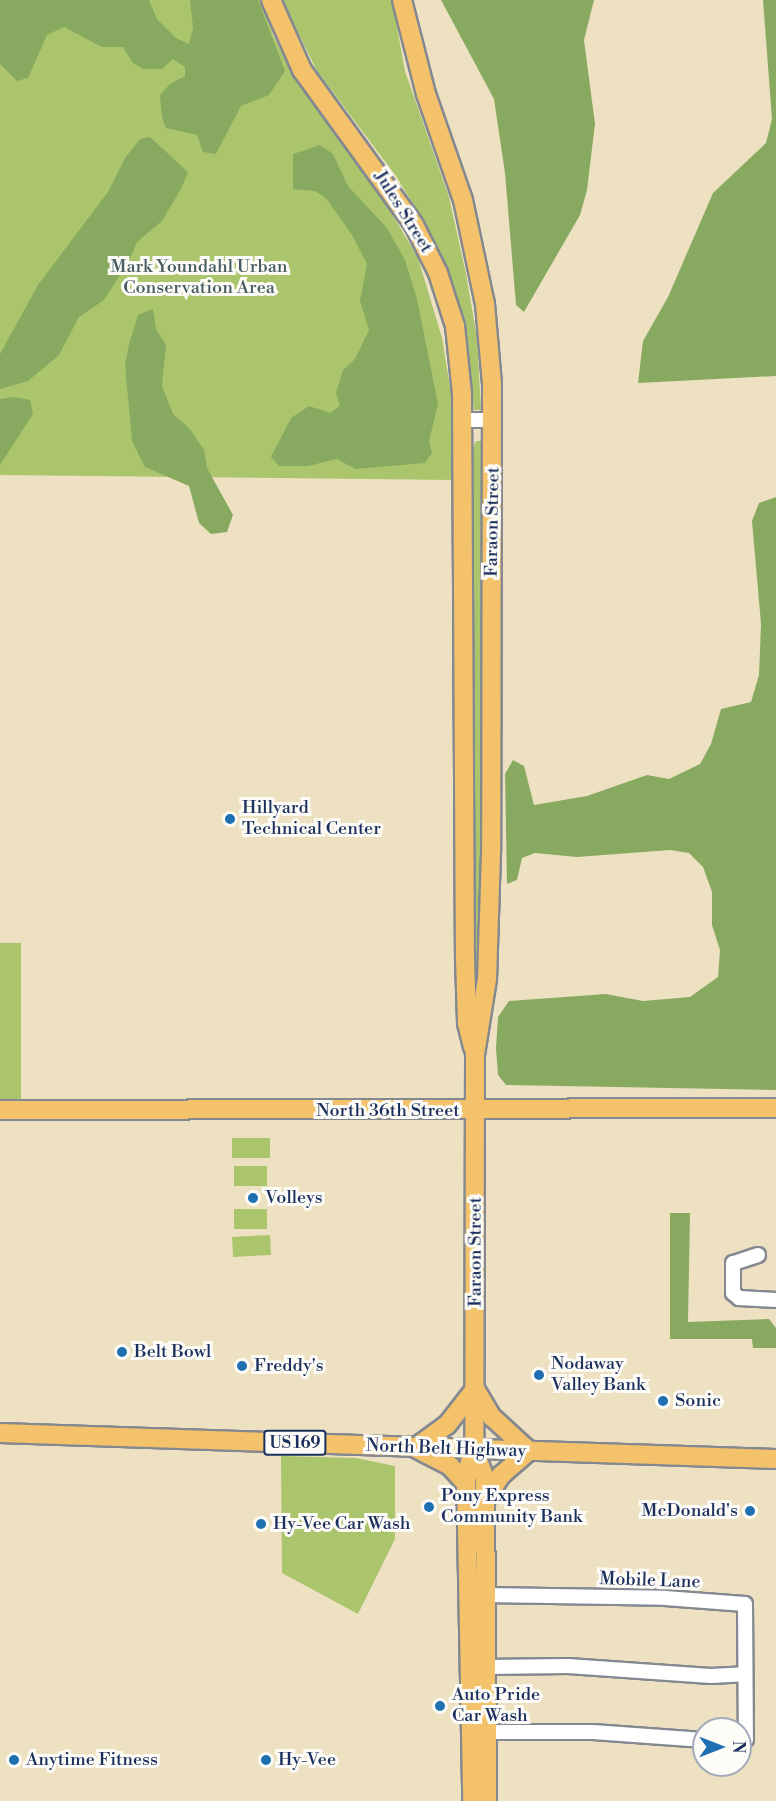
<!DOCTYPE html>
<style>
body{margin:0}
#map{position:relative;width:776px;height:1801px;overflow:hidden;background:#eee1c2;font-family:"Libre Bodoni",serif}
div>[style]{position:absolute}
.green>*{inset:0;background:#abc56c;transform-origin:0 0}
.forest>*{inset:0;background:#88aa60}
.roads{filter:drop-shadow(2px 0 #848890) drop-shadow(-2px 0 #848890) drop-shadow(0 2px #848890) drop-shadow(0 -2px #848890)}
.minor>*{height:14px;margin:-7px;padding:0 7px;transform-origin:7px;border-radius:7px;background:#fff}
.major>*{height:18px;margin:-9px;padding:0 9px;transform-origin:9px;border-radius:9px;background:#f3c26a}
.dots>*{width:16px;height:16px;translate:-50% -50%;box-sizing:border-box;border:3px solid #fdfcf7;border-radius:50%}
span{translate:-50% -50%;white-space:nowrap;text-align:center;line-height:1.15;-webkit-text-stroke:6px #fdfcf7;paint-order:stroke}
.shield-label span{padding:2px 4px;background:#fdfcf7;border:2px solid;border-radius:4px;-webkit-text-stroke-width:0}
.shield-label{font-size:16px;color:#1b2f5e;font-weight:700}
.street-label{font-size:18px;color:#1b2f5e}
.park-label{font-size:18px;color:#465c62}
.poi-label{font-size:18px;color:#1b2f5e}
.left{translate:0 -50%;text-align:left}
.right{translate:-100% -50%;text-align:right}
.north{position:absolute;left:692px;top:1717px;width:60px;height:60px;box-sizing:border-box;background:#fdfcf7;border:2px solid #a3aaba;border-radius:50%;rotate:90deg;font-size:16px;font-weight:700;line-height:24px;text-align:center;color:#1b2f5e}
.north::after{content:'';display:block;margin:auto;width:21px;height:27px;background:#1f6fb2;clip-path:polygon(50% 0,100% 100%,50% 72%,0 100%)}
</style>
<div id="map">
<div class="green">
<div style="clip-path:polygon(0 0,263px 0,273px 35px,291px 70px,374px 183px,418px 258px,442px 338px,455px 418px,456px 480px,0 475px)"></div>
<div style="clip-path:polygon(282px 0,392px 0,405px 71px,449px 197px,466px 274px,477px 338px,481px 410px,474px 410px,464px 331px,434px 246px,418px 212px,396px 176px,317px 71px)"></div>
<div style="clip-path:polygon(476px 441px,481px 441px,482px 956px,471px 956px,471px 453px)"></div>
<div style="left:0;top:943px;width:21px;height:159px"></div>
<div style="left:270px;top:1138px;width:20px;height:38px;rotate:90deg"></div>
<div style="left:234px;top:1166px;width:33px;height:20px"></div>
<div style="left:234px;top:1209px;width:33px;height:20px"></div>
<div style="left:270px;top:1235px;width:20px;height:38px;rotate:87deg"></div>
<div style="clip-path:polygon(281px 1456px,356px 1458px,395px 1466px,395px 1539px,358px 1614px,282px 1573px)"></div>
</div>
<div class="forest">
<div style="clip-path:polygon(0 0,149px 0,157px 19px,176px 38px,189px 44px,193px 28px,190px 0,258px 0,285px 71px,269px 95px,241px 106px,216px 154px,203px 152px,197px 135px,166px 128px,162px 117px,160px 95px,170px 84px,185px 76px,185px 67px,173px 59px,162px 69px,143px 69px,132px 62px,123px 47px,102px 47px,64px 27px,47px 35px,28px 78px,17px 81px,0 64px)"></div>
<div style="clip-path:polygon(441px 0,594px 0,584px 40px,595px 124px,587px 190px,580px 215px,524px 312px,516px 305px,505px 173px,494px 99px)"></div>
<div style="clip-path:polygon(763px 0,776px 0,776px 376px,638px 383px,643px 341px,668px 297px,713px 193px,766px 143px,772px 119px)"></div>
<div style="clip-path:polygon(150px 137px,188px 172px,181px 189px,162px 221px,137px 242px,129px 261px,104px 300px,79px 317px,59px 355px,28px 381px,0 389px,0 354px,38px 285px,108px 192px,125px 158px,140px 139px)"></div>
<div style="clip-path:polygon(320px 145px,333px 154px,348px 186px,387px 228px,405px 260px,417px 299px,438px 404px,429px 441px,432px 453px,425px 463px,355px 469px,337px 459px,308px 466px,279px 466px,271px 457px,291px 418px,309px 406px,330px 413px,340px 406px,336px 393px,343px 370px,355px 359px,369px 330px,360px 301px,367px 264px,352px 235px,326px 198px,315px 191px,293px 189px,293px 154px)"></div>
<div style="clip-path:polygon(153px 309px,156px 329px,166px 345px,162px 386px,173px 414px,190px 429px,204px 450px,207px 468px,233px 515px,227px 532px,211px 534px,199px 523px,189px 486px,145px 467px,132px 441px,125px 365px,129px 344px,138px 315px)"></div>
<div style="clip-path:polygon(14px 397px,30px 400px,33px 414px,0 465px,0 399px)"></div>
<div style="clip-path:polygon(776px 497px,776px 1090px,506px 1085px,498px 1075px,496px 1048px,498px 1017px,509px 1001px,606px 994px,643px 1001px,690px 997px,718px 977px,720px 950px,712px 925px,712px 892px,703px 867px,689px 853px,670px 850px,577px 857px,535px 853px,522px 858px,517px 880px,507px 884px,505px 774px,513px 760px,524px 766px,534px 805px,587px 796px,647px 775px,669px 779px,700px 764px,711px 744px,721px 709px,751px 702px,759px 675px,761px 624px,752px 521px,759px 503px)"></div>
<div style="clip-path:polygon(670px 1213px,690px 1213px,688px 1322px,769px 1319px,776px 1328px,776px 1348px,753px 1348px,752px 1339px,670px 1339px)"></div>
</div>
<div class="roads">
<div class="minor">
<div style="left:463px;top:420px;width:30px"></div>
<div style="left:758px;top:1255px;width:26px;rotate:162deg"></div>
<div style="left:733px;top:1263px;width:30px;rotate:90deg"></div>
<div style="left:733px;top:1293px;width:8px;rotate:40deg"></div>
<div style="left:739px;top:1298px;width:37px;rotate:3deg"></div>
<div style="left:484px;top:1595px;width:181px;rotate:0.9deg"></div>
<div style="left:665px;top:1598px;width:80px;rotate:4.3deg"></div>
<div style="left:745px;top:1604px;width:135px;rotate:89.6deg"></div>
<div style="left:746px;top:1739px;width:6px;rotate:180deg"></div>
<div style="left:485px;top:1667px;width:83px;rotate:-0.7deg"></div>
<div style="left:568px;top:1666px;width:143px;rotate:4deg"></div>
<div style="left:711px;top:1676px;width:33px;rotate:-3deg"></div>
<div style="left:487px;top:1732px;width:106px"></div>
<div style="left:593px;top:1732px;width:111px;rotate:4.1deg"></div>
</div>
<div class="major">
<div style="left:271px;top:0;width:77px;rotate:66.1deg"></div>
<div style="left:302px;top:70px;width:191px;rotate:54.1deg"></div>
<div style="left:414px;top:225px;width:54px;rotate:63.4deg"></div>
<div style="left:438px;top:273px;width:56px;rotate:72.2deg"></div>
<div style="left:455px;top:326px;width:68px;rotate:84.1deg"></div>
<div style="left:462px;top:394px;width:564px;rotate:89.7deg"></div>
<div style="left:465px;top:958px;width:65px;rotate:88.2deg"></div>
<div style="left:467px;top:1023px;width:25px;rotate:76deg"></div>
<div style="left:402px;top:0;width:97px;rotate:75.7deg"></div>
<div style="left:426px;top:94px;width:112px;rotate:70.8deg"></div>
<div style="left:463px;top:200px;width:106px;rotate:78.1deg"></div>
<div style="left:485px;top:304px;width:80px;rotate:85deg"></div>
<div style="left:492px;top:384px;width:469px;rotate:90.1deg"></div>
<div style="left:491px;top:853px;width:126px;rotate:91.8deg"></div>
<div style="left:487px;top:979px;width:77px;rotate:99deg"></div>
<div style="left:475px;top:1055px;width:395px;rotate:90.1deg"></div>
<div style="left:474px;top:1450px;width:25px;rotate:108deg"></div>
<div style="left:466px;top:1474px;width:327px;rotate:88.9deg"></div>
<div style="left:0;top:1110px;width:776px;rotate:-0.15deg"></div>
<div style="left:0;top:1433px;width:776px;rotate:1.92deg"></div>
<div style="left:415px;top:1448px;width:39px;rotate:-36deg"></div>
<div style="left:447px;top:1425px;width:46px;rotate:-52.1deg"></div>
<div style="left:475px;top:1389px;width:33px;rotate:59deg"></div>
<div style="left:492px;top:1417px;width:50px;rotate:42.6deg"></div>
<div style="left:529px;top:1451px;width:37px;rotate:139deg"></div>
<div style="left:501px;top:1475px;width:28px;rotate:122deg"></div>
<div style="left:419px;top:1450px;width:35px;rotate:27deg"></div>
<div style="left:450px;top:1466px;width:24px;rotate:48deg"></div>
<div style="left:474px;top:1450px;width:30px;rotate:69deg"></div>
<div style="left:485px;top:1478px;width:323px;rotate:89.6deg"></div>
</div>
</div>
<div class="dots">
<div style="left:230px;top:819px;background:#1f6fb2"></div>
<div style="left:253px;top:1198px;background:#1f6fb2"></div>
<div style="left:122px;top:1352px;background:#1f6fb2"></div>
<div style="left:242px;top:1366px;background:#1f6fb2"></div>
<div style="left:539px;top:1375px;background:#1f6fb2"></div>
<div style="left:663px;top:1401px;background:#1f6fb2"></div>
<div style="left:429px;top:1507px;background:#1f6fb2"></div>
<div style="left:750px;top:1511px;background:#1f6fb2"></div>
<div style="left:261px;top:1524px;background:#1f6fb2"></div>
<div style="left:440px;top:1706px;background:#1f6fb2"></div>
<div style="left:14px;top:1760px;background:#1f6fb2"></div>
<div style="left:266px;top:1760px;background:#1f6fb2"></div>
</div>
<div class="shield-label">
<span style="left:295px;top:1443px">US 169</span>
</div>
<div class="street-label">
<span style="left:403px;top:212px;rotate:58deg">Jules Street</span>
<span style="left:493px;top:522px;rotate:-89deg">Faraon Street</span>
<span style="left:388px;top:1111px">North 36th Street</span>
<span style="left:476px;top:1252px;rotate:-90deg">Faraon Street</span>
<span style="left:446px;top:1449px;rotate:2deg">North Belt Highway</span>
<span style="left:650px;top:1581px;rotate:2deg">Mobile Lane</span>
</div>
<div class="park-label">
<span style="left:199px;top:278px">Mark Youndahl Urban<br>Conservation Area</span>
</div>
<div class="poi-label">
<span class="left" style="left:242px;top:819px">Hillyard<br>Technical Center</span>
<span class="left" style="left:265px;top:1198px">Volleys</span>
<span class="left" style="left:134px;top:1352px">Belt Bowl</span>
<span class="left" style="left:551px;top:1375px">Nodaway<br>Valley Bank</span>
<span class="left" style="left:254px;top:1366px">Freddy's</span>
<span class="left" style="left:675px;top:1401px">Sonic</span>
<span class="left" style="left:441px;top:1507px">Pony Express<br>Community Bank</span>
<span class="right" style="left:738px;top:1511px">McDonald's</span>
<span class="left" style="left:273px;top:1524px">Hy-Vee Car Wash</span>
<span class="left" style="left:452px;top:1706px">Auto Pride<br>Car Wash</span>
<span class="left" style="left:26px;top:1760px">Anytime Fitness</span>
<span class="left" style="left:278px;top:1760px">Hy-Vee</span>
</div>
<div class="north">N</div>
</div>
